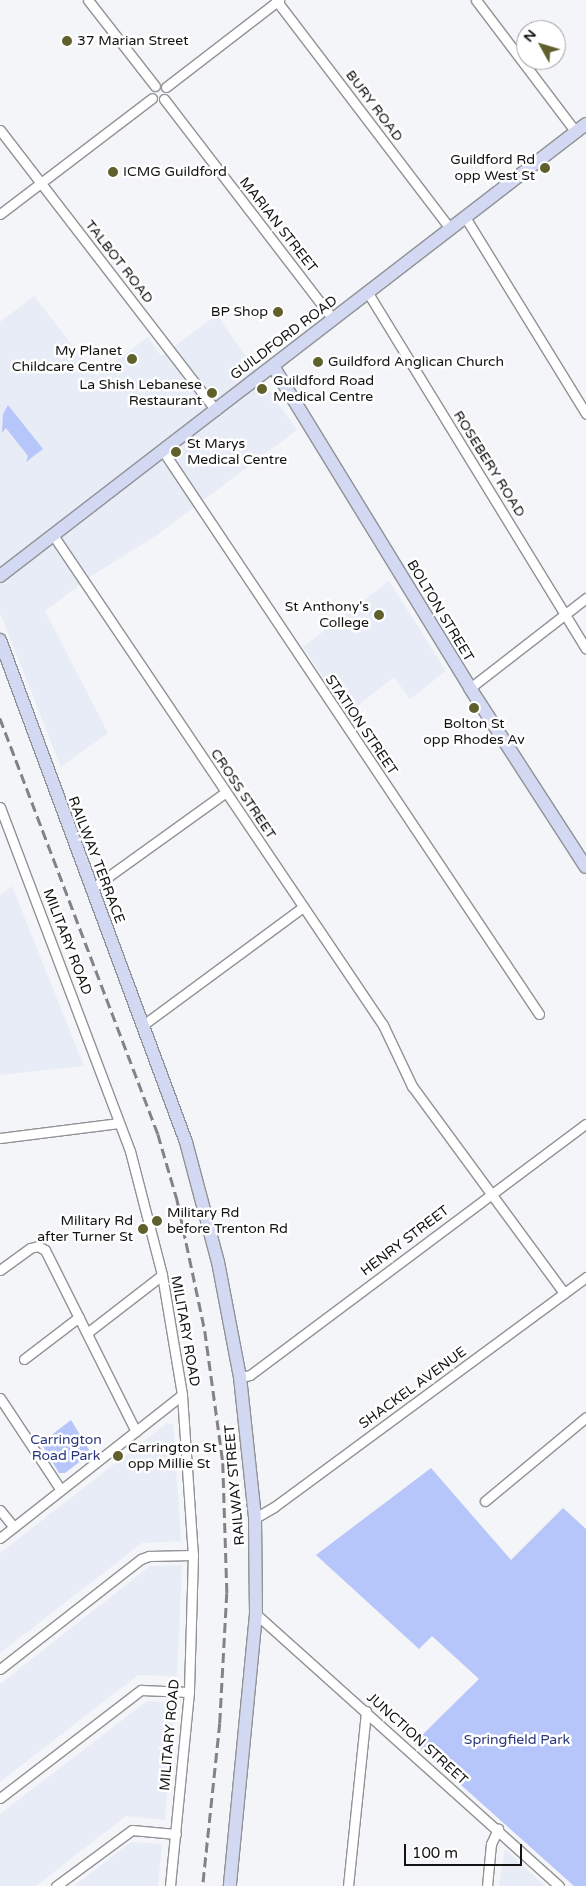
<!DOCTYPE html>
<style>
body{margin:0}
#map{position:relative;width:586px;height:1886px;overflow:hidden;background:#f4f5f8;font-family:"Varela Round",sans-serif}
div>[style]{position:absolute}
.built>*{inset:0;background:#e8ecf7}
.green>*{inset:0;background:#b7c6fa}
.roads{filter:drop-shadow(1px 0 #919295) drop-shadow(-1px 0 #919295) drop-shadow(0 1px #919295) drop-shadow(0 -1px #919295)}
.street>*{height:9px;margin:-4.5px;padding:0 4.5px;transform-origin:4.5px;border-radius:4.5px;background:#fff}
.secondary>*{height:12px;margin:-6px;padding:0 6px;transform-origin:6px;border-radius:6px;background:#d3d9f3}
.rail>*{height:2.5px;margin-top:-1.25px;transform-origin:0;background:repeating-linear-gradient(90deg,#838385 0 10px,transparent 0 15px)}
.dots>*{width:14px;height:14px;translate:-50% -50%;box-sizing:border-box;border:2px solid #fff;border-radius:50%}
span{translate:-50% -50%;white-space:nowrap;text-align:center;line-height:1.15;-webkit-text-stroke:5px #fff;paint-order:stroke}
.poi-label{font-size:14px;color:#131314}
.left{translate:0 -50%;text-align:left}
.right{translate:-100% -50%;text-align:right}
.street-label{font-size:14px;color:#131314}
.park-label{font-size:14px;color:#2a367e}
.north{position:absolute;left:516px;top:20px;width:50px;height:50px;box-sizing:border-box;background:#fff;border:1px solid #a1a1a1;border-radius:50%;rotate:309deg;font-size:14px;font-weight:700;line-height:20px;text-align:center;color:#131314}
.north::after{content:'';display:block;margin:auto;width:18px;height:22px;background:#60602c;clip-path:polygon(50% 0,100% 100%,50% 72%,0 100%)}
.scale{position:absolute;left:404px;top:1844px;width:118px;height:22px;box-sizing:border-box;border:2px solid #131314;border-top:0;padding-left:6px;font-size:15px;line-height:18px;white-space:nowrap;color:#131314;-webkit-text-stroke:4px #fff;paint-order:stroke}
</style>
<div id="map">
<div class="built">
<div style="clip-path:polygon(34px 296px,96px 376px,148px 337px,161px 356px,217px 315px,297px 430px,154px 537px,93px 575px,45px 611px,108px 733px,61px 767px,0 613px,0 322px)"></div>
<div style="clip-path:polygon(389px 581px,446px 671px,410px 699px,394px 677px,347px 714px,303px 647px)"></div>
<div style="clip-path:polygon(12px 886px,84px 1066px,0 1075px,0 895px)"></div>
<div style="clip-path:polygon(167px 1423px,173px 1424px,181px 1541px,142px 1543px,0 1653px,0 1553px)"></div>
<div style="clip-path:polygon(182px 1565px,177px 1676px,138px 1675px,0 1782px,0 1684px,150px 1566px)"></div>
<div style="clip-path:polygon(147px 1701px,175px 1703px,165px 1820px,126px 1816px,36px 1886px,0 1886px,0 1814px)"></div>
<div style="clip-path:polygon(131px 1842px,162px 1844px,158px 1886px,74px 1886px)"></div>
<div style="clip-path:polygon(505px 1849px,545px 1886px,499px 1886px)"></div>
</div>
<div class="green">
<div style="clip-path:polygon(8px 405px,43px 449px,26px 462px,28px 456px,6px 428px,2px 433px,3px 414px)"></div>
<div style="clip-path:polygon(71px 1420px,91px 1453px,65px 1473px,59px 1473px,41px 1443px)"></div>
<div style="clip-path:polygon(431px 1468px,511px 1560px,563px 1508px,586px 1529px,586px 1886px,574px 1886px,414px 1743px,479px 1679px,432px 1636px,419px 1649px,316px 1555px)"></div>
</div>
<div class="roads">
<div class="street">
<div style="left:88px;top:0;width:109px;rotate:52.1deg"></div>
<div style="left:276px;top:0;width:287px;rotate:52.7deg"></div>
<div style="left:476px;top:0;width:166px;rotate:52.9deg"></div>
<div style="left:166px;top:87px;width:143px;rotate:-37.6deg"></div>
<div style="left:164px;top:99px;width:277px;rotate:52.5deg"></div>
<div style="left:0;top:130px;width:354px;rotate:52.4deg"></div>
<div style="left:0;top:214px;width:191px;rotate:-37.3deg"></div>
<div style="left:465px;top:217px;width:231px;rotate:58.4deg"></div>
<div style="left:368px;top:293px;width:417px;rotate:58.5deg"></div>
<div style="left:163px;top:451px;width:677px;rotate:56.26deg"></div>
<div style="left:53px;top:535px;width:591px;rotate:56.04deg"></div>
<div style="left:383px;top:1025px;width:68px;rotate:64.6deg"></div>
<div style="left:412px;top:1086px;width:257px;rotate:53.7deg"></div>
<div style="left:470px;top:688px;width:147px;rotate:-37.8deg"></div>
<div style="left:0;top:807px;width:368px;rotate:69.3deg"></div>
<div style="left:130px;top:1151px;width:128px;rotate:75.5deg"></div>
<div style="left:162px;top:1275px;width:122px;rotate:80.5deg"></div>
<div style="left:182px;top:1395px;width:160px;rotate:86.1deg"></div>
<div style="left:193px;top:1555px;width:137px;rotate:91.7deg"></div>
<div style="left:189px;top:1692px;width:195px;rotate:95.6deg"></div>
<div style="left:91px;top:889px;width:166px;rotate:-35.7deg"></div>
<div style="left:143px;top:1025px;width:199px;rotate:-36.4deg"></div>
<div style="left:0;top:1138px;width:120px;rotate:-7.2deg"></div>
<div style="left:0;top:1270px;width:37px;rotate:-36deg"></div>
<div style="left:30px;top:1248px;width:8px;rotate:-14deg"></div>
<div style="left:38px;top:1246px;width:8px;rotate:30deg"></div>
<div style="left:45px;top:1250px;width:203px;rotate:63.4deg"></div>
<div style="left:87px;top:1333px;width:95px;rotate:-37.7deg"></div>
<div style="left:24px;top:1359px;width:69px;rotate:-37.4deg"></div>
<div style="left:240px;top:1377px;width:10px;rotate:-11deg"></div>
<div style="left:250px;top:1375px;width:419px;rotate:-36.8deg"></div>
<div style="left:0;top:1398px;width:110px;rotate:56.5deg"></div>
<div style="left:485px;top:1501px;width:131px;rotate:-39.7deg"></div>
<div style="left:0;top:1510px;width:22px;rotate:51deg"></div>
<div style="left:255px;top:1518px;width:22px;rotate:-30deg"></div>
<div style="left:274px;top:1507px;width:388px;rotate:-36.4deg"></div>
<div style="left:0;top:1538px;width:231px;rotate:-38.2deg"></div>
<div style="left:256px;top:1614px;width:407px;rotate:41.9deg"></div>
<div style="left:0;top:1669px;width:179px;rotate:-38deg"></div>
<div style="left:141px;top:1559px;width:9px;rotate:-21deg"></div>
<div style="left:149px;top:1556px;width:44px;rotate:-1.3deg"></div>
<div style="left:0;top:1798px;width:178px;rotate:-37.5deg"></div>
<div style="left:141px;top:1690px;width:48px;rotate:2.4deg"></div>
<div style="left:56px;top:1886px;width:94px;rotate:-36.4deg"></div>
<div style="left:132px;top:1830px;width:44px;rotate:5.2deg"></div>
<div style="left:348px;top:1886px;width:176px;rotate:-84.1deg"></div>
<div style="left:487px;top:1886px;width:42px;rotate:-84.6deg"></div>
<div style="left:491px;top:1844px;width:17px;rotate:-65deg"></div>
</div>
<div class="secondary">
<div style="left:273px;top:366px;width:377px;rotate:58.5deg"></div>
<div style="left:470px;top:688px;width:213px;rotate:57.1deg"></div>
<div style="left:0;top:576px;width:740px;rotate:-37.64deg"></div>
<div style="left:0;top:640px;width:535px;rotate:69.67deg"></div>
<div style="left:186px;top:1142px;width:124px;rotate:75.1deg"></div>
<div style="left:218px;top:1262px;width:117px;rotate:79.2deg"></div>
<div style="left:240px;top:1377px;width:142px;rotate:83.9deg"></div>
<div style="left:255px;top:1518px;width:96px;rotate:89.4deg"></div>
<div style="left:256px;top:1614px;width:273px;rotate:95.5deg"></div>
</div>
</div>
<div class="rail">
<div style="left:0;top:718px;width:445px;rotate:69.2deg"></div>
<div style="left:158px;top:1134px;width:68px;rotate:73.7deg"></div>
<div style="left:177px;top:1199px;width:135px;rotate:78deg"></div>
<div style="left:205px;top:1331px;width:133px;rotate:82.2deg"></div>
<div style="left:223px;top:1463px;width:130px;rotate:88.2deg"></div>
<div style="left:227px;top:1593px;width:130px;rotate:93.1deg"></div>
<div style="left:220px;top:1723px;width:164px;rotate:96deg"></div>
</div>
<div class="dots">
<div style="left:67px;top:41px;background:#60602c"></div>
<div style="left:545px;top:168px;background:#60602c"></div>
<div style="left:113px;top:172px;background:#60602c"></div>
<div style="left:278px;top:312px;background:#60602c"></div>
<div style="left:132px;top:359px;background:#60602c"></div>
<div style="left:318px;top:362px;background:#60602c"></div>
<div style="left:262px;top:389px;background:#60602c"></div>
<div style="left:212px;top:393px;background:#60602c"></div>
<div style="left:176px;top:452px;background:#60602c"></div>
<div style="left:379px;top:615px;background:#60602c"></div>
<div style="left:474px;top:708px;background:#60602c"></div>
<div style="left:157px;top:1221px;background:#60602c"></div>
<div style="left:143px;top:1229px;background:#60602c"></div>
<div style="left:118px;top:1456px;background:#60602c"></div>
</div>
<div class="poi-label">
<span class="left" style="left:77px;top:41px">37 Marian Street</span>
<span class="right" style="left:535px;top:168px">Guildford Rd<br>opp West St</span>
<span class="left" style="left:123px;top:172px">ICMG Guildford</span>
<span class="right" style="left:268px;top:312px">BP Shop</span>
<span class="right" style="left:122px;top:359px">My Planet<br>Childcare Centre</span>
<span class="left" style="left:328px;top:362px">Guildford Anglican Church</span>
<span class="left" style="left:273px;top:389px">Guildford Road<br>Medical Centre</span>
<span class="right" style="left:202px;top:393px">La Shish Lebanese<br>Restaurant</span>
<span class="left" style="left:187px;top:452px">St Marys<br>Medical Centre</span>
<span class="right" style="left:369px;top:615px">St Anthony's<br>College</span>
<span style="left:474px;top:732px">Bolton St<br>opp Rhodes Av</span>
<span class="left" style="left:167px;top:1221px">Military Rd<br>before Trenton Rd</span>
<span class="right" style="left:133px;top:1229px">Military Rd<br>after Turner St</span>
<span class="left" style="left:128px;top:1456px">Carrington St<br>opp Millie St</span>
</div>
<div class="street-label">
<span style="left:374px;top:106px;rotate:53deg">BURY ROAD</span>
<span style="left:278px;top:225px;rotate:52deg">MARIAN STREET</span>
<span style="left:119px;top:262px;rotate:52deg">TALBOT ROAD</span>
<span style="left:284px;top:338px;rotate:-37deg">GUILDFORD ROAD</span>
<span style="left:489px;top:464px;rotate:58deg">ROSEBERY ROAD</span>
<span style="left:440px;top:611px;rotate:59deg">BOLTON STREET</span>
<span style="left:361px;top:725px;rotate:56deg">STATION STREET</span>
<span style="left:243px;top:794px;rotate:56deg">CROSS STREET</span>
<span style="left:96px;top:860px;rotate:69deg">RAILWAY TERRACE</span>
<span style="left:67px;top:942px;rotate:69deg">MILITARY ROAD</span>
<span style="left:405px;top:1241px;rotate:-37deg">HENRY STREET</span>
<span style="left:185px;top:1331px;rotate:80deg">MILITARY ROAD</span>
<span style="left:413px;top:1388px;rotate:-36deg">SHACKEL AVENUE</span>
<span style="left:235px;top:1485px;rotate:-95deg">RAILWAY STREET</span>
<span style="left:170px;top:1735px;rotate:-85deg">MILITARY ROAD</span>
<span style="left:417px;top:1739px;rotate:42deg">JUNCTION STREET</span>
</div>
<div class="park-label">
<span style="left:66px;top:1448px">Carrington<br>Road Park</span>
<span style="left:517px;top:1740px">Springfield Park</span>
</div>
<div class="north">N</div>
<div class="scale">100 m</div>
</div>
